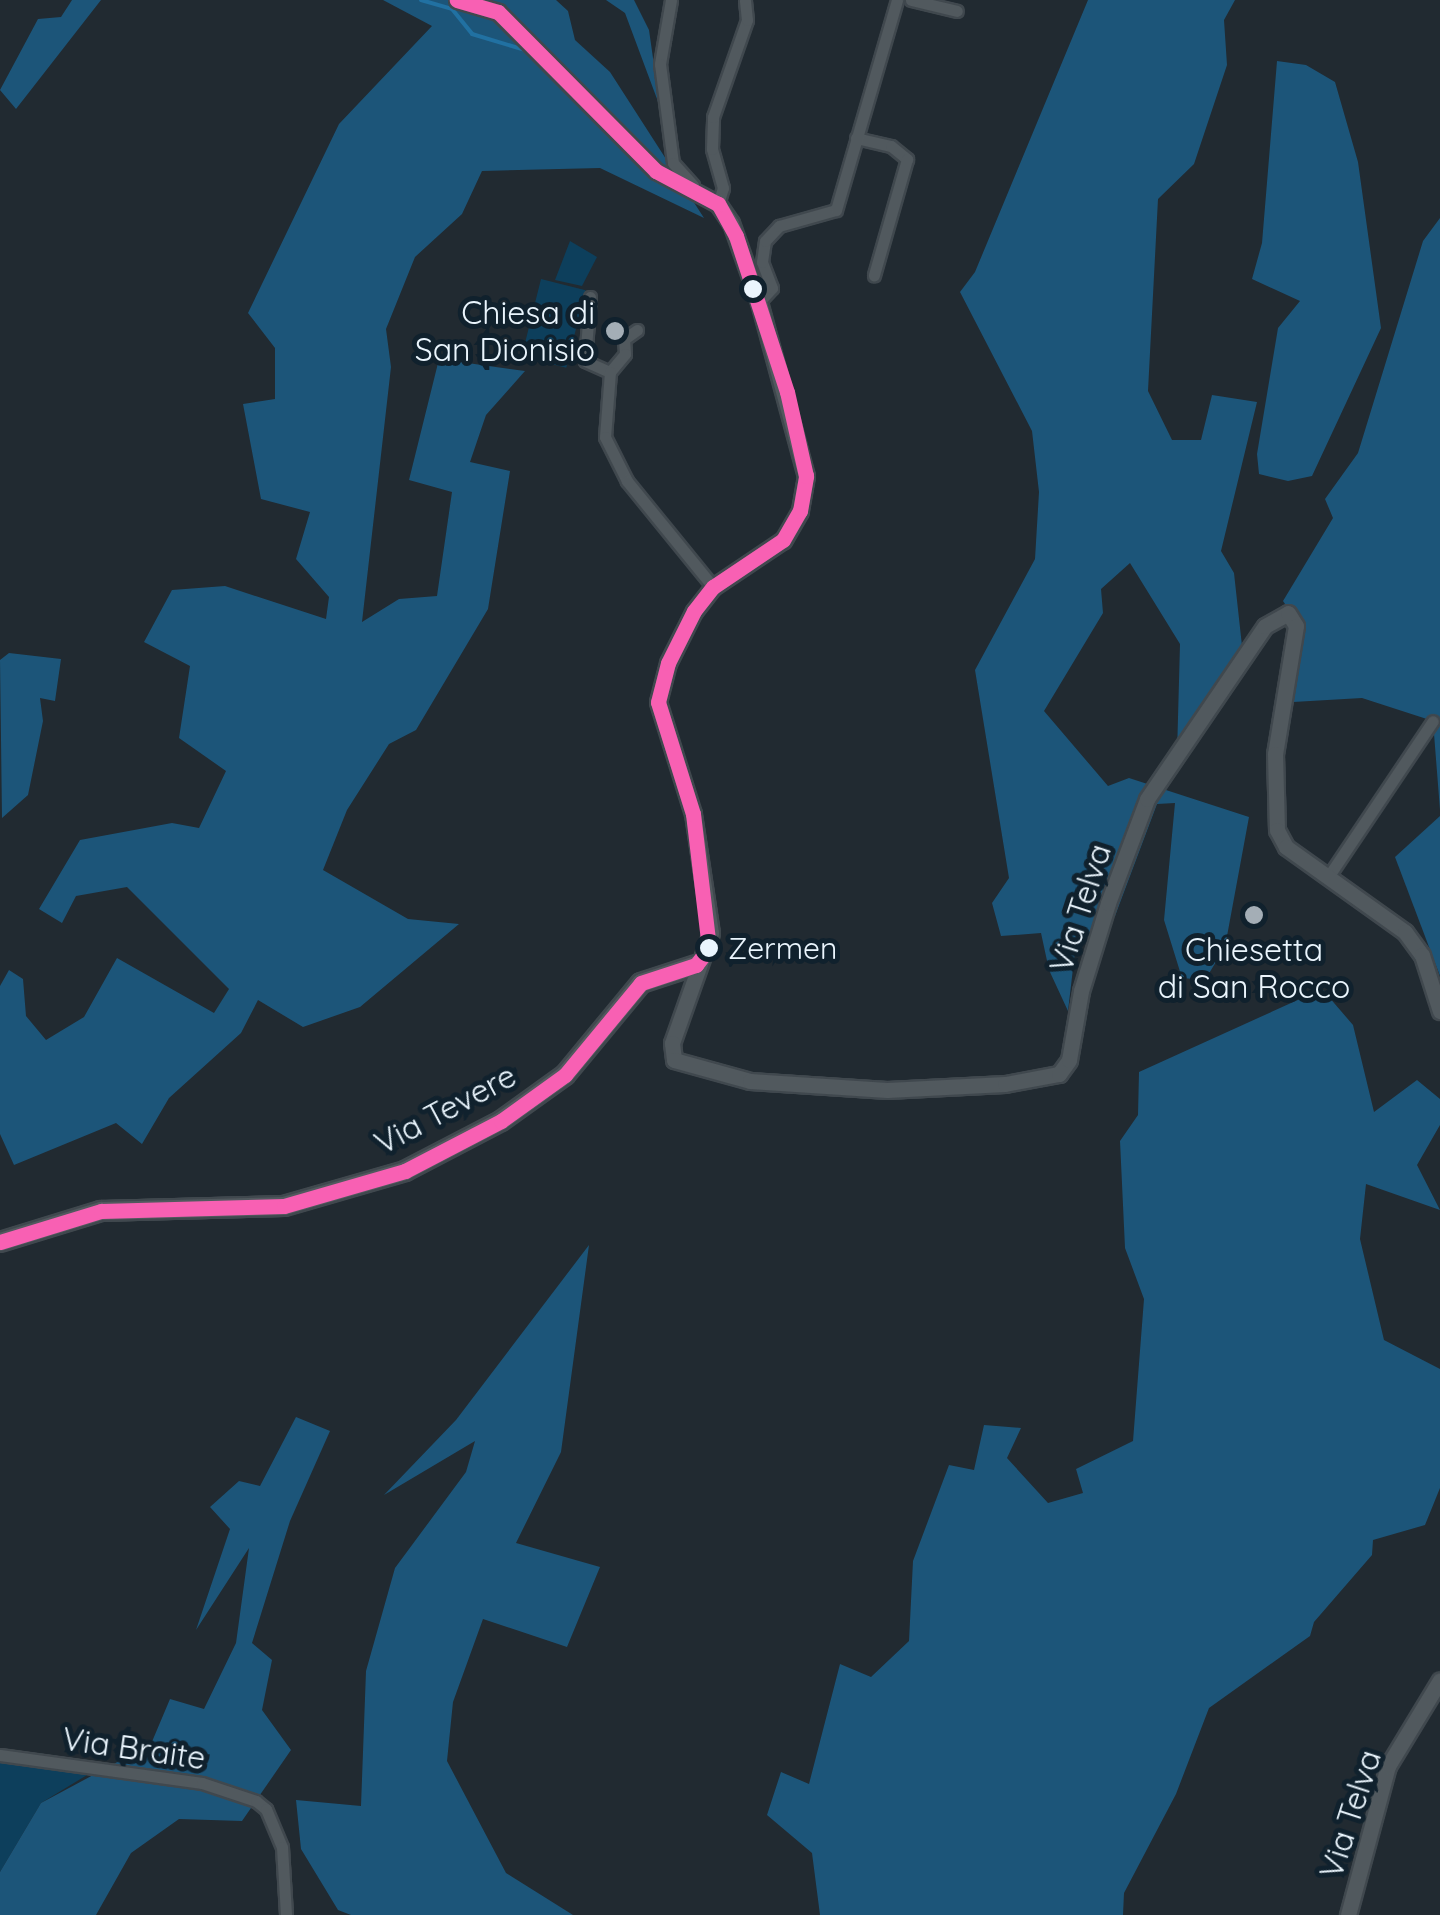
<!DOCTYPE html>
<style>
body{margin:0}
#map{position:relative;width:1440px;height:1915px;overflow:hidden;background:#212a31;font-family:Quicksand,sans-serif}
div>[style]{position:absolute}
.green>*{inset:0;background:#0d3f5c;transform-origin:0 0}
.forest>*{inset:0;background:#1c5579}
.stream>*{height:4px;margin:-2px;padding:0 2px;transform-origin:2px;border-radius:2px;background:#2171a2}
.roads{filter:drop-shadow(2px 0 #40484e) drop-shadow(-2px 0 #40484e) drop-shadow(0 2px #40484e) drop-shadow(0 -2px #40484e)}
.minor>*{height:11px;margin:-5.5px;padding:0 5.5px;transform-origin:5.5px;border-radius:5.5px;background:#51595e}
.tertiary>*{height:15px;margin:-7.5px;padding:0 7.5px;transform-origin:7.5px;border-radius:7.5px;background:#51595e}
.secondary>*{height:18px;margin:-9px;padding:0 9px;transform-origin:9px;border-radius:9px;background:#51595e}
.bus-1>*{height:15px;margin:-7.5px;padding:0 7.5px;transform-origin:7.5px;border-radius:7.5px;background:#f860b3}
.dots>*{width:28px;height:28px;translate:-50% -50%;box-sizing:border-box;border:5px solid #10212d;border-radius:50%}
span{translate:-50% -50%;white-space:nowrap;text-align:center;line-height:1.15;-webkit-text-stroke:10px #10212d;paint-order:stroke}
.bus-label{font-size:30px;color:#eaf5fd}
.left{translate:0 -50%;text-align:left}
.poi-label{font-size:32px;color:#eaf5fd}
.right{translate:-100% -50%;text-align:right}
.street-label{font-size:32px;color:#eaf5fd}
</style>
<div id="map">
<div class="green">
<div style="clip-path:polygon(570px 241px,597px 257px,582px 286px,555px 280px)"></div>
<div style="left:541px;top:279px;width:46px;height:80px;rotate:14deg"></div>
<div style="clip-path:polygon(0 1755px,92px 1772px,41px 1803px,0 1872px)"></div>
</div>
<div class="forest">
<div style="clip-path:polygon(72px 0,101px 0,16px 109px,0 90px,38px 19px,61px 17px)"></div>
<div style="clip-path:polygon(383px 0,556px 0,568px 11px,575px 40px,610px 72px,704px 218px,600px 168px,482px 171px,462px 214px,415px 257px,386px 329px,391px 367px,362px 622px,399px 599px,437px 596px,452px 492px,409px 480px,439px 359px,525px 371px,486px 415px,470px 462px,510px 471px,488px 609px,416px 730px,389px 744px,347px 810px,323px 870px,408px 919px,459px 924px,360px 1007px,303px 1027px,258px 1000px,241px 1033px,169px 1098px,142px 1144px,116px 1123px,14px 1165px,0 1134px,0 986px,9px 970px,23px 979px,26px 1016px,46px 1040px,84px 1017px,117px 958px,214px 1013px,229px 989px,127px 887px,76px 896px,62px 923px,39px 909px,80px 840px,172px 823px,199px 828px,226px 771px,179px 738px,190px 666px,144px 642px,172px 590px,225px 586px,326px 619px,329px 597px,296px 559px,310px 512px,261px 499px,243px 404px,275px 399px,275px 348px,248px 313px,339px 124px,432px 26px)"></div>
<div style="clip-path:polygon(606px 0,634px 0,649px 30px,660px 107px,625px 13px)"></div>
<div style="clip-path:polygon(1088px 0,1235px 0,1224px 20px,1227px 65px,1194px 164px,1158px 199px,1148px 391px,1172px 440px,1201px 440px,1212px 395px,1257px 402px,1221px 551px,1234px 573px,1243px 655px,1177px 754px,1180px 644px,1130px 563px,1101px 589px,1103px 613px,1044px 711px,1108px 786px,1129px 778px,1249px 817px,1225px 947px,1205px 980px,1182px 978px,1164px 920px,1175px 803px,1157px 804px,1115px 916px,1076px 943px,1068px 1011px,1049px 970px,1041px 933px,1001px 936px,992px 903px,1009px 878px,975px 670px,1035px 559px,1039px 492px,1032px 431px,960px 292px,975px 272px)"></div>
<div style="clip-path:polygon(1277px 61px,1306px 65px,1335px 82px,1358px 162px,1381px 328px,1312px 476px,1288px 481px,1259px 474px,1257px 454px,1278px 328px,1300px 301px,1252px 279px,1262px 243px)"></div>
<div style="clip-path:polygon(1440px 218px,1440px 810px,1433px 721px,1362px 698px,1293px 702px,1302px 629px,1283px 601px,1333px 518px,1325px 499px,1358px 453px,1423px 241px)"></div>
<div style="clip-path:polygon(9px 653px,61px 659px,55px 701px,40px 698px,43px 721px,28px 795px,2px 818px,0 660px)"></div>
<div style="clip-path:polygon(1440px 816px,1440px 976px,1395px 857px)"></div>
<div style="clip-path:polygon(1322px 989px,1353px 1025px,1374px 1112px,1417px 1080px,1440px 1099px,1440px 1125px,1417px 1165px,1440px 1210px,1366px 1184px,1360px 1239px,1384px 1340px,1440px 1369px,1440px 1488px,1425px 1525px,1373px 1540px,1372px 1555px,1314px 1622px,1310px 1636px,1209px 1708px,1176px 1794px,1124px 1893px,1123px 1915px,820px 1915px,812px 1853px,767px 1815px,781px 1772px,809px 1784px,840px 1664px,871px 1677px,909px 1641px,913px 1561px,949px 1465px,974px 1470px,984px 1425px,1021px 1428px,1007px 1458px,1048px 1503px,1083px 1493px,1076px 1469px,1133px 1441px,1144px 1299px,1125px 1248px,1120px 1141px,1138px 1115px,1139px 1072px)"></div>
<div style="clip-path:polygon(589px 1245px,561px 1452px,516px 1543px,600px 1567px,567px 1647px,483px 1619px,453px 1702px,447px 1761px,506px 1873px,573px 1915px,351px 1915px,338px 1910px,301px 1849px,296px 1800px,361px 1806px,366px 1671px,395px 1568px,466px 1472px,475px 1441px,384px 1495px,456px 1420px)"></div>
<div style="clip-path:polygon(296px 1417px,330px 1431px,290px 1521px,252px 1643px,272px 1660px,262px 1710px,291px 1750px,242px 1821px,179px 1819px,131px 1853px,96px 1915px,0 1915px,0 1872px,41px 1803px,151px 1744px,170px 1699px,204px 1709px,236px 1643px,249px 1548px,196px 1630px,230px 1529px,210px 1507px,239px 1481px,260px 1486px)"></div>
</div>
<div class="stream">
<div style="left:421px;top:0;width:32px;rotate:16deg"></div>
<div style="left:452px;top:9px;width:32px;rotate:51deg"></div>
<div style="left:472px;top:34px;width:55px;rotate:16.8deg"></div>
<div style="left:525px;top:50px;width:28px;rotate:45deg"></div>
</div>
<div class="roads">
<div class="minor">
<div style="left:671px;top:0;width:65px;rotate:99.8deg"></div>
<div style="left:660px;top:64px;width:100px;rotate:82.5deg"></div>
<div style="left:673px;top:163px;width:30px;rotate:48deg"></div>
<div style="left:911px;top:0;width:47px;rotate:13.4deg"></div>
<div style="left:856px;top:138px;width:36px;rotate:13deg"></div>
<div style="left:891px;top:146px;width:21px;rotate:39deg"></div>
<div style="left:907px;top:159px;width:121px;rotate:105.9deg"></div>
<div style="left:718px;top:204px;width:17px;rotate:-73deg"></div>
<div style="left:723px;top:188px;width:41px;rotate:-105.8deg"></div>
<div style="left:712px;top:149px;width:32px;rotate:-88deg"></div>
<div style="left:713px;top:117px;width:103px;rotate:-70.7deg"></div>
<div style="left:747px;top:20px;width:20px;rotate:-96deg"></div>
<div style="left:590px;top:297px;width:64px;rotate:94.5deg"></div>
<div style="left:585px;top:361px;width:27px;rotate:24deg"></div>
<div style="left:759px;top:302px;width:19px;rotate:-47deg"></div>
<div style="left:772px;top:288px;width:28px;rotate:-111deg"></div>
<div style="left:762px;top:262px;width:21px;rotate:-82deg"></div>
<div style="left:765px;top:241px;width:21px;rotate:-47deg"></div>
<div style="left:779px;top:226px;width:59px;rotate:-15.7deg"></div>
<div style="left:836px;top:210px;width:219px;rotate:-73.8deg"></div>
<div style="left:637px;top:330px;width:16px;rotate:145deg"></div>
<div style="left:624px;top:339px;width:15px;rotate:86deg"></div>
<div style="left:625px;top:354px;width:23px;rotate:130deg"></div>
<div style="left:610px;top:372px;width:65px;rotate:94.4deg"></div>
<div style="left:605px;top:437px;width:49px;rotate:63.4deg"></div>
<div style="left:627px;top:481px;width:136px;rotate:50.9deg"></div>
<div style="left:1330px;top:874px;width:184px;rotate:-56.1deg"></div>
<div style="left:0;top:1755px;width:204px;rotate:7.9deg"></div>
<div style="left:202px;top:1783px;width:57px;rotate:18.4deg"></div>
<div style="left:256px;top:1801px;width:13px;rotate:39deg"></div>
<div style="left:266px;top:1809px;width:41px;rotate:67.2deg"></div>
<div style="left:282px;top:1847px;width:68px;rotate:86.6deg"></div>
</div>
<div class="tertiary">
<div style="left:457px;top:0;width:43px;rotate:16.3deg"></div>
<div style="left:498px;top:12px;width:224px;rotate:45.2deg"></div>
<div style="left:656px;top:171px;width:70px;rotate:28deg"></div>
<div style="left:718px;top:204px;width:23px;rotate:56deg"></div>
<div style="left:731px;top:223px;width:84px;rotate:70.5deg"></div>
<div style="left:759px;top:302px;width:180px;rotate:74.9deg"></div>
<div style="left:806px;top:476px;width:36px;rotate:100deg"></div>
<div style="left:800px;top:511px;width:34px;rotate:120deg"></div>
<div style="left:783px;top:540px;width:84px;rotate:146.1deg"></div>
<div style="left:713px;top:587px;width:31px;rotate:128deg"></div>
<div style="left:694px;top:611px;width:58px;rotate:116.6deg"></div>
<div style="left:668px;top:663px;width:40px;rotate:104.4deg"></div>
<div style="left:658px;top:702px;width:117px;rotate:72.6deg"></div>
<div style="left:693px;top:814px;width:120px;rotate:81.4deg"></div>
<div style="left:711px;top:933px;width:117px;rotate:109.5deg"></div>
<div style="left:672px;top:1043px;width:17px;rotate:83deg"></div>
<div style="left:674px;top:1060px;width:79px;rotate:15.4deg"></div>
<div style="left:750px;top:1081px;width:137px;rotate:3.8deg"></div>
<div style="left:887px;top:1090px;width:118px;rotate:-2.9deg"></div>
<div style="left:1005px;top:1084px;width:55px;rotate:-10.5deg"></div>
<div style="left:1059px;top:1074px;width:17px;rotate:-54deg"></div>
<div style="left:1069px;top:1060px;width:70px;rotate:-80.1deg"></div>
<div style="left:1081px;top:991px;width:92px;rotate:-72.9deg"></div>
<div style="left:1108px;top:903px;width:111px;rotate:-69.4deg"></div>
<div style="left:1147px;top:799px;width:209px;rotate:-55.7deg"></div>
<div style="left:1265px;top:626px;width:26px;rotate:-29deg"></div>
<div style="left:1288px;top:613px;width:15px;rotate:58deg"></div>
<div style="left:1296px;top:626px;width:130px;rotate:99.3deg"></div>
<div style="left:1275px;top:754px;width:76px;rotate:88.5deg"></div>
<div style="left:1277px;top:830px;width:19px;rotate:62deg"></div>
<div style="left:1286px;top:847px;width:146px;rotate:35.5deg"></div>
<div style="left:1405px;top:932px;width:29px;rotate:54deg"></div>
<div style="left:1422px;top:955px;width:59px;rotate:72.2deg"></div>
<div style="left:1348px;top:1915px;width:154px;rotate:-75deg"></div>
<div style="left:1388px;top:1766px;width:100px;rotate:-58.8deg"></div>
</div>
<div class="secondary">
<div style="left:0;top:1242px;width:106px;rotate:-17.1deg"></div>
<div style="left:101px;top:1211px;width:183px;rotate:-1.6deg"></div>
<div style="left:284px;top:1206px;width:126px;rotate:-16.1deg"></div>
<div style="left:405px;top:1171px;width:108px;rotate:-27.5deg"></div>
<div style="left:501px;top:1121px;width:79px;rotate:-35.7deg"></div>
<div style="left:565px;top:1075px;width:119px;rotate:-50.4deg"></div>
<div style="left:641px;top:983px;width:58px;rotate:-18.1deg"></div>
</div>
</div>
<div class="bus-1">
<div style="left:0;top:1242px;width:106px;rotate:-17.1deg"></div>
<div style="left:101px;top:1211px;width:183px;rotate:-1.6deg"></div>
<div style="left:284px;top:1206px;width:126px;rotate:-16.1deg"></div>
<div style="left:405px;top:1171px;width:108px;rotate:-27.5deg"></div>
<div style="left:501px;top:1121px;width:79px;rotate:-35.7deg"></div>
<div style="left:565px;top:1075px;width:119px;rotate:-50.4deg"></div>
<div style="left:641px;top:983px;width:58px;rotate:-18.1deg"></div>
<div style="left:696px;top:965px;width:21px;rotate:-53deg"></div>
<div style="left:709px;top:948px;width:135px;rotate:-96.8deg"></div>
<div style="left:693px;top:814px;width:117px;rotate:-107.4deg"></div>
<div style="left:658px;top:702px;width:40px;rotate:-75.6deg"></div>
<div style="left:668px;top:663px;width:58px;rotate:-63.4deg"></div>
<div style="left:694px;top:611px;width:31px;rotate:-52deg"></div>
<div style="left:713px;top:587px;width:84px;rotate:-33.9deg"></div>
<div style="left:783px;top:540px;width:34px;rotate:-60deg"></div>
<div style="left:800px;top:511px;width:36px;rotate:-80deg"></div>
<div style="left:806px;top:476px;width:86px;rotate:-102.7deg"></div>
<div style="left:787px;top:392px;width:164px;rotate:-108.1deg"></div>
<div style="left:736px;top:236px;width:37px;rotate:-119deg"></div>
<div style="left:718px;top:204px;width:70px;rotate:-152deg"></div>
<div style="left:656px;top:171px;width:224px;rotate:-134.8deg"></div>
<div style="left:498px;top:12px;width:43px;rotate:-163.7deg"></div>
</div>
<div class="dots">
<div style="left:753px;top:289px;background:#eaf5fd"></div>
<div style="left:615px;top:331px;background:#a4aeb6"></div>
<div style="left:1254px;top:915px;background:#a4aeb6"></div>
<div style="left:709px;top:948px;background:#eaf5fd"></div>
</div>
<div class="bus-label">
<span class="left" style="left:728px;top:948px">Zermen</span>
</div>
<div class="poi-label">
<span class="right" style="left:595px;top:331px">Chiesa di<br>San Dionisio</span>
<span style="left:1254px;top:968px">Chiesetta<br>di San Rocco</span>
</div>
<div class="street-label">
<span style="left:1080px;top:908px;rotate:-72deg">Via Telva</span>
<span style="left:445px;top:1109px;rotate:-28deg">Via Tevere</span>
<span style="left:134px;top:1748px;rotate:8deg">Via Braite</span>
<span style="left:1350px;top:1814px;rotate:-72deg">Via Telva</span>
</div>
</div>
